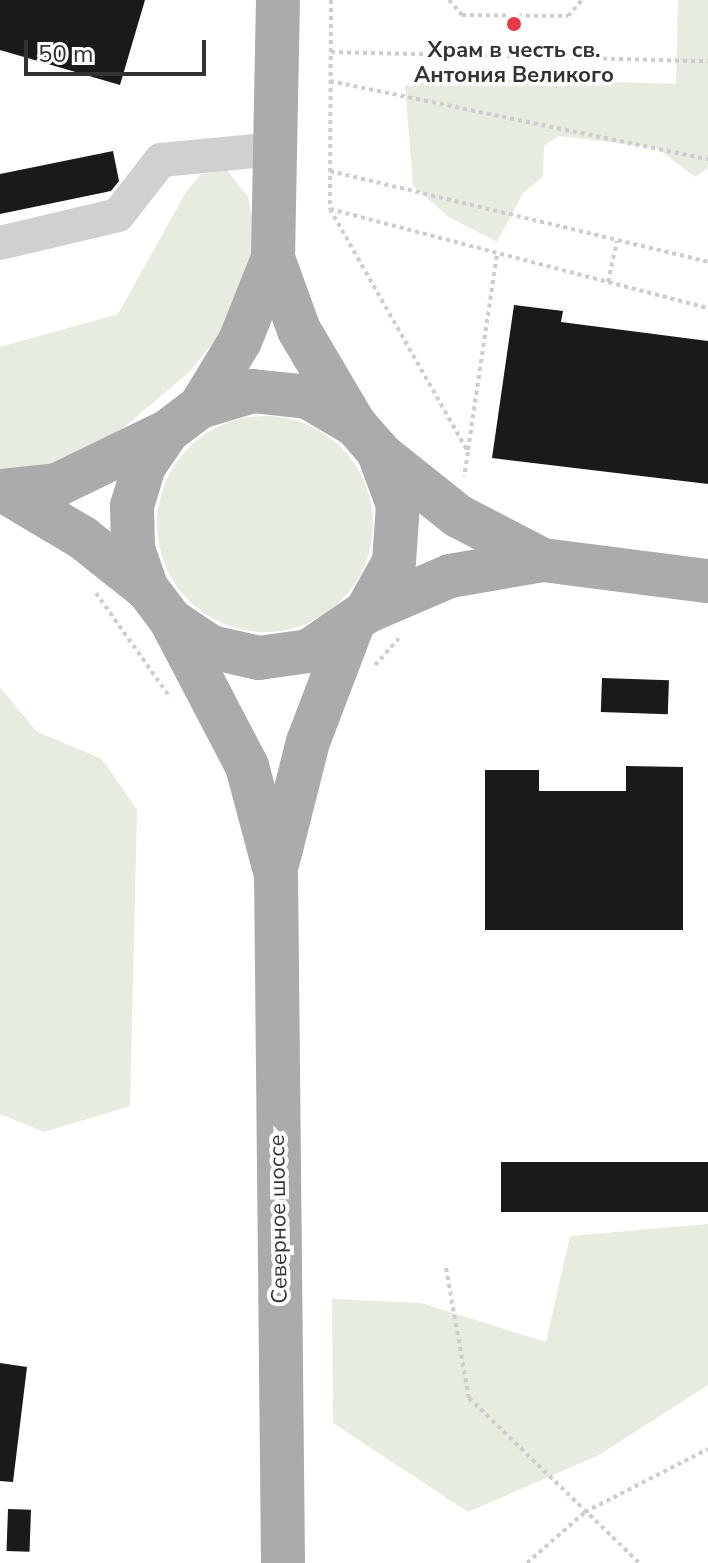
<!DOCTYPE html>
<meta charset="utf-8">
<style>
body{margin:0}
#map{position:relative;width:708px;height:1563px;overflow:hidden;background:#fff;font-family:"Nunito Sans",sans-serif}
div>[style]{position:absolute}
.green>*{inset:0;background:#e6ecdf}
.round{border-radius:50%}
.building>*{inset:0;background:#1a1a1a;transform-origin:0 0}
.path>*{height:4px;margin-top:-2px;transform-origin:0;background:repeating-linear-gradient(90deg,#cdcdcd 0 4px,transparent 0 8px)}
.minor>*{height:34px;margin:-17px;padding:0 17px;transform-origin:17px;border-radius:17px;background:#d0d0d0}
.major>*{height:44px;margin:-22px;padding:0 22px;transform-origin:22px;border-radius:22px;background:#ababab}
.dots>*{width:22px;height:22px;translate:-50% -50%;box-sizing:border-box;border:4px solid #fff;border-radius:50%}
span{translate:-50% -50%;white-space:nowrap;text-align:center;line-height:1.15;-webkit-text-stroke:8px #fff;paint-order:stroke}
.poi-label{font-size:22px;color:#333;font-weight:700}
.street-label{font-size:22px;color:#333}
.scale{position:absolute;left:24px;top:40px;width:182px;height:36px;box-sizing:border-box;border:4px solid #333;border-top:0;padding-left:10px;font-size:24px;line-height:28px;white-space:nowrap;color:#333;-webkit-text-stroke:6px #fff;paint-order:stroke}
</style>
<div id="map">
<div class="green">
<div style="clip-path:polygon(678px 0,708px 0,708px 168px,695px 177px,657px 148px,559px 136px,544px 146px,543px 177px,523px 193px,497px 242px,450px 218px,413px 186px,405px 86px,424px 76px,676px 84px)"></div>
<div style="clip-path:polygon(227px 170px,248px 197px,254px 227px,249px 286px,229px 324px,189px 372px,102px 446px,51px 477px,0 474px,0 347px,118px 314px,186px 192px,201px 174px)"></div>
<div class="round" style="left:157px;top:416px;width:216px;height:216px"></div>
<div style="clip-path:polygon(0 687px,36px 731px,102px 759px,137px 810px,130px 1106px,44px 1132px,0 1114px)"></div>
<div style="clip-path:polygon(708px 1224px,708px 1385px,599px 1455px,468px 1512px,333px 1423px,332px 1299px,421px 1303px,546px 1342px,570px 1236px)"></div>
</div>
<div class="building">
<div style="clip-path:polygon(0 0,145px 0,120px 85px,0 50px)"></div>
<div style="clip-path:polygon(113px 151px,119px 181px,111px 191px,0 214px,0 174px)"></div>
<div style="clip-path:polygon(514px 305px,563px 311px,561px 322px,708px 341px,708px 484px,492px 458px)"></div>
<div style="left:602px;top:678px;width:67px;height:34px;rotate:2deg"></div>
<div style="clip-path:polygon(626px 766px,683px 767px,683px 930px,485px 930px,485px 770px,539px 770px,539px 791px,626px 791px)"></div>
<div style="left:708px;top:1162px;width:50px;height:207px;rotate:90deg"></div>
<div style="clip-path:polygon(0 1363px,27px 1367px,13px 1482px,0 1481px)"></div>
<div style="left:8px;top:1509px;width:23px;height:42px;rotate:2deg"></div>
</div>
<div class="path">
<div style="left:331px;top:0;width:209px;rotate:90.3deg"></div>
<div style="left:330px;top:209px;width:279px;rotate:60.4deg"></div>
<div style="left:468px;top:452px;width:25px;rotate:99deg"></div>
<div style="left:449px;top:0;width:20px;rotate:49deg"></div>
<div style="left:462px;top:15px;width:106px;rotate:0.5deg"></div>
<div style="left:568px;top:16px;width:21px;rotate:-49deg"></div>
<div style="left:331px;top:52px;width:377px;rotate:1.4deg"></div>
<div style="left:330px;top:81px;width:386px;rotate:11.7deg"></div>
<div style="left:330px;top:171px;width:389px;rotate:13.5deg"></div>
<div style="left:330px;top:209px;width:391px;rotate:14.7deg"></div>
<div style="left:608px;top:282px;width:42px;rotate:-77.6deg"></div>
<div style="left:468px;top:450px;width:199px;rotate:-81.6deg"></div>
<div style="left:96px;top:593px;width:128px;rotate:54.6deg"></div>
<div style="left:375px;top:665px;width:39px;rotate:-48deg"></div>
<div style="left:446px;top:1268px;width:132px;rotate:80deg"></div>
<div style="left:469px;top:1398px;width:237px;rotate:44.1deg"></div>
<div style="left:527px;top:1563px;width:77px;rotate:-41.3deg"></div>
<div style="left:585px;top:1512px;width:138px;rotate:-27.1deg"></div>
</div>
<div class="minor">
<div style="left:0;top:243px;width:121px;rotate:-13.3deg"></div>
<div style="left:118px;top:215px;width:70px;rotate:-52deg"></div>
<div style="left:161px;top:160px;width:115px;rotate:-5.5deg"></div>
</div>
<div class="major">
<div style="left:200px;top:407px;width:77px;rotate:-58.8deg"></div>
<div style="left:240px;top:341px;width:89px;rotate:-68.3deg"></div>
<div style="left:273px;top:258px;width:258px;rotate:-88.9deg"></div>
<div style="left:379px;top:453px;width:101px;rotate:38.6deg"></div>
<div style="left:458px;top:516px;width:96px;rotate:27.4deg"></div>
<div style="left:0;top:491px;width:57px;rotate:-6deg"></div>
<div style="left:57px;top:485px;width:123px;rotate:-25.9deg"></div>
<div style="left:4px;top:491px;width:92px;rotate:30.7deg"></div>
<div style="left:83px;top:538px;width:82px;rotate:38.6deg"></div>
<div style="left:366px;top:612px;width:91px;rotate:-23.2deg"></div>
<div style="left:450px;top:576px;width:94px;rotate:-9.8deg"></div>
<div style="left:543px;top:560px;width:166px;rotate:7.3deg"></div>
<div style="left:172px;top:621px;width:47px;rotate:33.7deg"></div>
<div style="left:211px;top:647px;width:49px;rotate:12.9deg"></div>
<div style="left:259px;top:658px;width:50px;rotate:-8deg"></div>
<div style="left:309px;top:651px;width:69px;rotate:-34.4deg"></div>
<div style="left:366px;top:612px;width:57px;rotate:-60.8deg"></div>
<div style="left:394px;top:562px;width:57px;rotate:-86deg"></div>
<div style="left:398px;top:505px;width:58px;rotate:-110.3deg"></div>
<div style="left:378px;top:451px;width:35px;rotate:-131deg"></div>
<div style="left:355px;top:425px;width:110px;rotate:-120.5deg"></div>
<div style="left:299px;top:330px;width:77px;rotate:-109.9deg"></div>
<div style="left:278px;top:861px;width:123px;rotate:-75.9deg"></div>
<div style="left:308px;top:742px;width:124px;rotate:-69.2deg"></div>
<div style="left:283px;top:1563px;width:688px;rotate:-90.58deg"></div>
<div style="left:276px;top:875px;width:113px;rotate:-104.9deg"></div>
<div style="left:247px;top:766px;width:166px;rotate:-117.6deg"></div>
<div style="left:170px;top:619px;width:38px;rotate:-127deg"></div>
<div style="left:147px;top:589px;width:42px;rotate:-109.3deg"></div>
<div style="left:133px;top:549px;width:43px;rotate:-91.3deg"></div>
<div style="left:132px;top:506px;width:42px;rotate:-73.3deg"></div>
<div style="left:144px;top:466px;width:42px;rotate:-55.6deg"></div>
<div style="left:168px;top:431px;width:40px;rotate:-37deg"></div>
<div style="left:200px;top:407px;width:55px;rotate:-16.8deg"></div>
<div style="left:253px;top:391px;width:55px;rotate:6.2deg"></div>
<div style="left:308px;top:397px;width:55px;rotate:30.8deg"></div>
</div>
<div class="dots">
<div style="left:514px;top:24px;background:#e63946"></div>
</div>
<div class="poi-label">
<span style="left:514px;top:63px">Храм в честь св.<br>Антония Великого</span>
</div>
<div class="street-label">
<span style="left:279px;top:1219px;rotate:-91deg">Северное шоссе</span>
</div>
<div class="scale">50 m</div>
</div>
